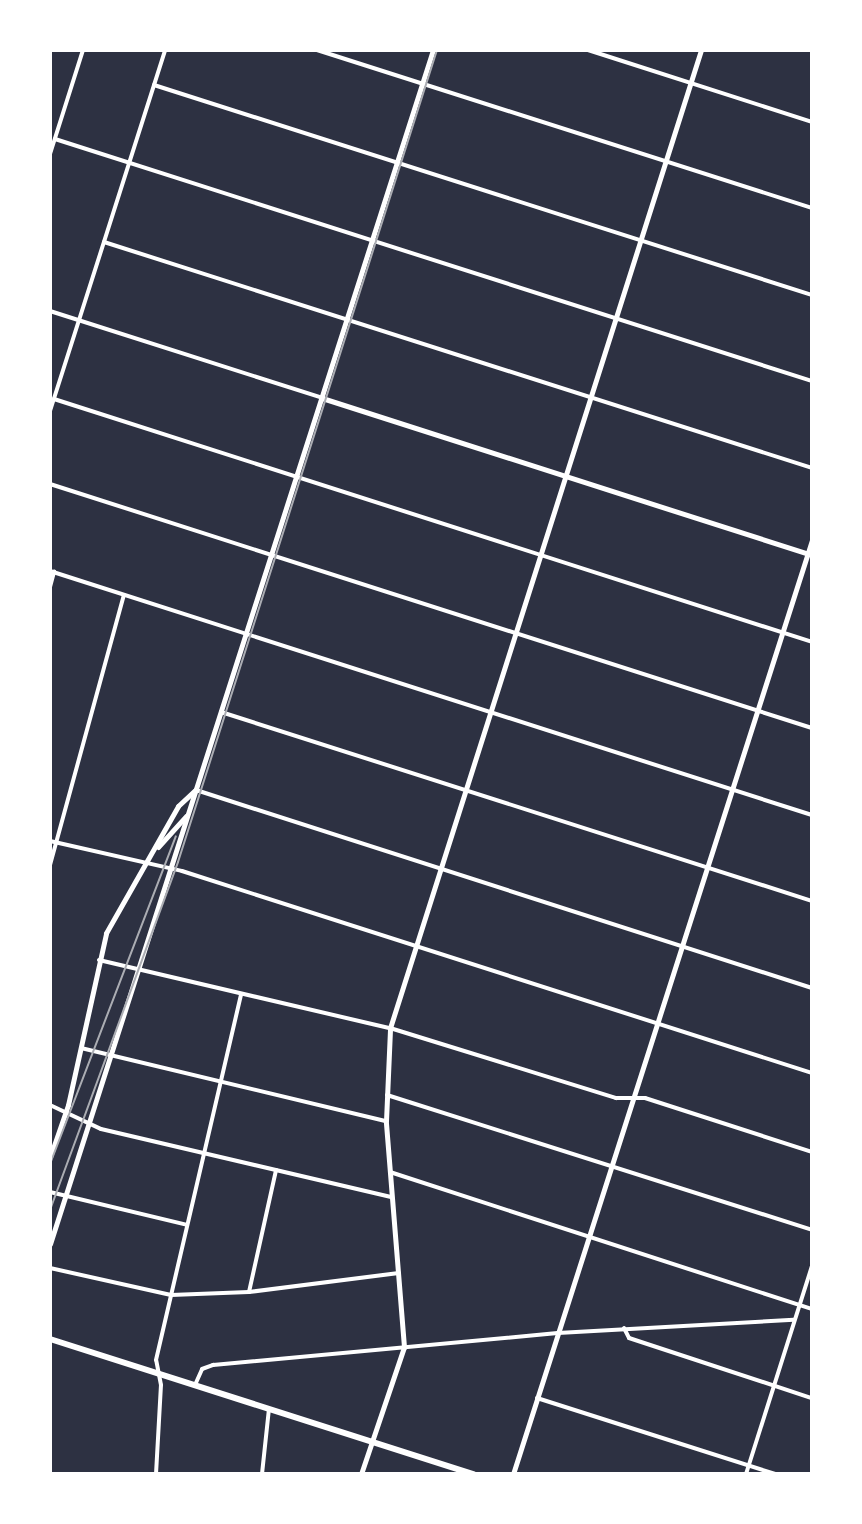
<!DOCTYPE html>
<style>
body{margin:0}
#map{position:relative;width:862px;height:1524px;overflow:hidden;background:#2d3142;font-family:"Fira Sans Condensed",sans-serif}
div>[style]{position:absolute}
.minor>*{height:4px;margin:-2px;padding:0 2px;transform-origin:2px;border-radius:2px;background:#fff}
.tertiary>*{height:5px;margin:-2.5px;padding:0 2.5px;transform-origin:2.5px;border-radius:2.5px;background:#fff}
.secondary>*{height:5px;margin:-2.5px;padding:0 2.5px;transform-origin:2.5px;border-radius:2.5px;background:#fff}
.primary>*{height:6px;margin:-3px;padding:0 3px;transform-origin:3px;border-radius:3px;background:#fff}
.rail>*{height:2px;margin:-1px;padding:0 1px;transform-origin:1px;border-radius:1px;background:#abadb3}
span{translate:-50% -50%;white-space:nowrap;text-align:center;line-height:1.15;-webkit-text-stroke:6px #fff;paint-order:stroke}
.frame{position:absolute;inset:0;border:52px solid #fff;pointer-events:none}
</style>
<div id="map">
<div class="minor">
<div style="left:317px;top:50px;width:520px;rotate:17.7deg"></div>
<div style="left:588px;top:50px;width:235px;rotate:17.8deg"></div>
<div style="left:154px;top:85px;width:691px;rotate:17.7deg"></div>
<div style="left:55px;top:139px;width:795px;rotate:17.73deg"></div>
<div style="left:50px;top:154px;width:109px;rotate:-72.4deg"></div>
<div style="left:104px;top:242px;width:743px;rotate:17.7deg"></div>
<div style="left:50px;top:311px;width:286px;rotate:17.7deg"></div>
<div style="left:54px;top:399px;width:796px;rotate:17.77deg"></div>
<div style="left:50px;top:411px;width:379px;rotate:-72.3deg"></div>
<div style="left:50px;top:484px;width:800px;rotate:17.76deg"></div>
<div style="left:50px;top:571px;width:800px;rotate:17.76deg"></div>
<div style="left:50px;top:587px;width:16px;rotate:-75deg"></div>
<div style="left:221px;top:712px;width:620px;rotate:17.73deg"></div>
<div style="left:196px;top:790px;width:647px;rotate:17.82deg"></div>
<div style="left:50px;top:841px;width:135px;rotate:12.8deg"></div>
<div style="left:182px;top:871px;width:662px;rotate:17.78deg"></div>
<div style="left:50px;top:865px;width:280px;rotate:-74.7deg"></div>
<div style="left:99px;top:960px;width:299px;rotate:13.2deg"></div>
<div style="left:390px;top:1028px;width:237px;rotate:17.2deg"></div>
<div style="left:616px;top:1098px;width:29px"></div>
<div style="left:645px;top:1098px;width:176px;rotate:17.9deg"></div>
<div style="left:81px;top:1048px;width:314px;rotate:13.5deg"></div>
<div style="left:387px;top:1095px;width:446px;rotate:17.6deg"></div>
<div style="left:50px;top:1105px;width:56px;rotate:25.2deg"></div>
<div style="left:101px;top:1129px;width:299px;rotate:13.2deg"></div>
<div style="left:390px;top:1172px;width:444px;rotate:18deg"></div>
<div style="left:50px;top:1192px;width:141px;rotate:13.5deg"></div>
<div style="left:50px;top:1268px;width:124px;rotate:12.6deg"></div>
<div style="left:171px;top:1295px;width:78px;rotate:-2.2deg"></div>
<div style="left:249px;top:1292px;width:151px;rotate:-7.2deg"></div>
<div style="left:249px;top:1292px;width:125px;rotate:-77.5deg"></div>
<div style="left:624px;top:1328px;width:11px;rotate:63deg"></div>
<div style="left:629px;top:1338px;width:193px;rotate:18.2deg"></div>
<div style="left:195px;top:1385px;width:17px;rotate:-66deg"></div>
<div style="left:202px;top:1369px;width:12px;rotate:-20deg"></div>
<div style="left:213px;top:1365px;width:346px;rotate:-5.3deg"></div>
<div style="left:558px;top:1333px;width:236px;rotate:-3.2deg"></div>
<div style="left:537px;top:1398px;width:250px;rotate:17.7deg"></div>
<div style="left:156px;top:1474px;width:89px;rotate:-86.8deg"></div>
<div style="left:161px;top:1385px;width:25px;rotate:-101deg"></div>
<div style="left:156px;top:1360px;width:375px;rotate:-76.9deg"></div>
<div style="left:262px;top:1474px;width:65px;rotate:-83.9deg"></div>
<div style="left:746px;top:1474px;width:218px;rotate:-72.4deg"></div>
</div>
<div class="tertiary">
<div style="left:322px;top:398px;width:515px;rotate:17.77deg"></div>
<div style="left:361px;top:1474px;width:134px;rotate:-71.3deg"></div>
<div style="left:404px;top:1347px;width:227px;rotate:-94.6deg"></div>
<div style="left:386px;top:1121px;width:93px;rotate:-87.5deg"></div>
<div style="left:390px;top:1028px;width:1026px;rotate:-72.36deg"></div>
<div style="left:513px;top:1474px;width:981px;rotate:-72.25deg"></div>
</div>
<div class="secondary">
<div style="left:158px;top:847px;width:42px;rotate:-47.9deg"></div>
<div style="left:50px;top:1157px;width:55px;rotate:-70.9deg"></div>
<div style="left:68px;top:1105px;width:176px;rotate:-77.5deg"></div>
<div style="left:106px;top:933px;width:146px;rotate:-60.4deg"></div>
<div style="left:178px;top:806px;width:23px;rotate:-43deg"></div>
<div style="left:50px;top:1244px;width:1254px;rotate:-72.22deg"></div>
</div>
<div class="primary">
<div style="left:50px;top:1339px;width:445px;rotate:17.7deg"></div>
</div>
<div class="rail">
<div style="left:50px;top:1164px;width:351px;rotate:-69deg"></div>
<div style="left:50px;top:1210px;width:371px;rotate:-69.8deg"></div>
<div style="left:178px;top:862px;width:852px;rotate:-72.31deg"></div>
</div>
<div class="frame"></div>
</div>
